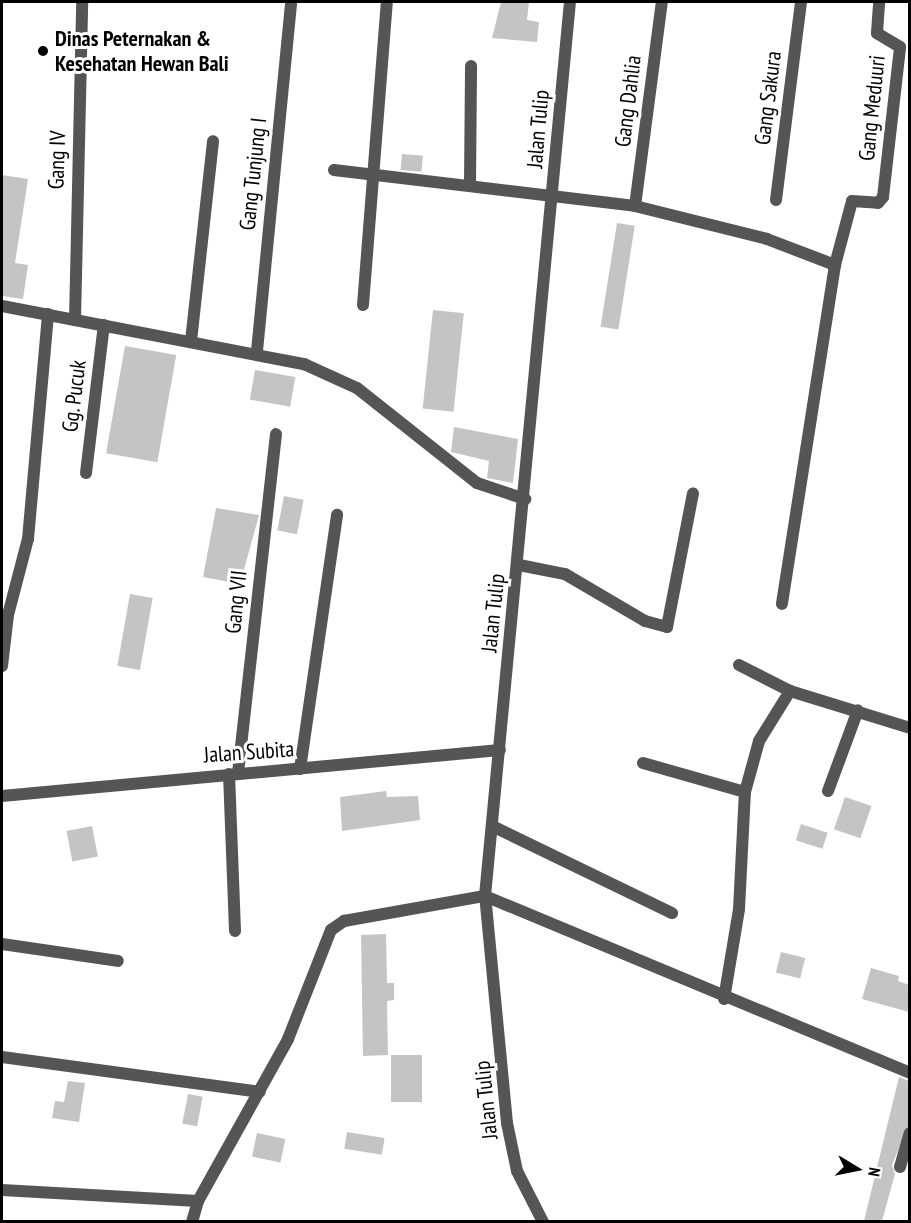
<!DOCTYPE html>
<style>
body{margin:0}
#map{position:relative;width:911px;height:1223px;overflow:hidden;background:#fff;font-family:"PT Sans Narrow",sans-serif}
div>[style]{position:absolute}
.building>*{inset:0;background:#c4c4c4;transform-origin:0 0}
.street>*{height:12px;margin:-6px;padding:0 6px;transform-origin:6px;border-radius:6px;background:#555}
.dots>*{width:16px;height:16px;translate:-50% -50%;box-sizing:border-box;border:3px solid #fff;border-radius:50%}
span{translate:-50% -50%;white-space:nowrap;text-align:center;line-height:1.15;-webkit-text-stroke:6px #fff;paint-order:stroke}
.poi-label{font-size:22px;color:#000;font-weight:700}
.left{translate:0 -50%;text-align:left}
.street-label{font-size:22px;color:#000}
.frame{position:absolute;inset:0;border:3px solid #000;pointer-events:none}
.north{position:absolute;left:827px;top:1139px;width:60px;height:60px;-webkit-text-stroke:4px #fff;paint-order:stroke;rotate:100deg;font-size:16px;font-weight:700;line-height:24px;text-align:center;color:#000}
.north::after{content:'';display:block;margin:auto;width:21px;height:27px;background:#000;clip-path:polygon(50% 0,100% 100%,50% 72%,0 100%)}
</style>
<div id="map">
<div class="building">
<div style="clip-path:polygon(501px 2px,529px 2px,527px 20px,539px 22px,537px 42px,492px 38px)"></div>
<div style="left:402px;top:154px;width:21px;height:16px;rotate:5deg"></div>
<div style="clip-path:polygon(2px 175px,28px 179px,15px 263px,28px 265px,23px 299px,2px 296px)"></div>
<div style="left:617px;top:223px;width:18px;height:105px;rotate:9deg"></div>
<div style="left:433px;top:310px;width:31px;height:99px;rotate:6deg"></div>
<div style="left:125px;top:346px;width:52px;height:109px;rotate:10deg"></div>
<div style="left:255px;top:370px;width:41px;height:30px;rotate:10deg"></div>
<div style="clip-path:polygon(454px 427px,518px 439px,513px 483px,487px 478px,489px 461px,451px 452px)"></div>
<div style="left:284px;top:496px;width:20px;height:35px;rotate:11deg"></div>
<div style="clip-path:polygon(216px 508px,259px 515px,240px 584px,203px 577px)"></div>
<div style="left:130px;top:594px;width:23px;height:73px;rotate:10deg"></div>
<div style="clip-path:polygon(386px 791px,387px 797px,418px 796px,420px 820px,342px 831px,340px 797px)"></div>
<div style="left:845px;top:797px;width:28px;height:34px;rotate:19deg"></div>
<div style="left:801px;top:824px;width:28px;height:17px;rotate:18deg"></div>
<div style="left:92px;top:826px;width:31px;height:26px;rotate:79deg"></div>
<div style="clip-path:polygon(386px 934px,387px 983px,394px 983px,394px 1000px,387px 1001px,388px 1055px,363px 1056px,361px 935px)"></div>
<div style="left:781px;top:952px;width:25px;height:21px;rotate:14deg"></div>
<div style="clip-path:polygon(871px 968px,899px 976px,898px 981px,909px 985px,909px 1012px,862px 999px)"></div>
<div style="left:422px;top:1055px;width:47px;height:31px;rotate:90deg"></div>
<div style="clip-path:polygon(899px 1077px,909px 1081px,909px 1124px,892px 1165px,895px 1174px,882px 1221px,864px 1221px)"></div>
<div style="clip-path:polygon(68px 1081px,85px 1083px,79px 1122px,52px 1118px,55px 1101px,64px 1102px)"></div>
<div style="left:188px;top:1094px;width:15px;height:30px;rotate:11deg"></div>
<div style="left:347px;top:1132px;width:38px;height:17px;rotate:9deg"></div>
<div style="left:257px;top:1133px;width:29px;height:24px;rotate:12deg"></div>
</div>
<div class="street">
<div style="left:334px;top:170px;width:303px;rotate:6.8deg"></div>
<div style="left:635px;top:206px;width:136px;rotate:14deg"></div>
<div style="left:767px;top:239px;width:73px;rotate:20.9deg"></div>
<div style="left:835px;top:265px;width:343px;rotate:98.9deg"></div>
<div style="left:470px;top:185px;width:119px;rotate:-89.5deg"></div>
<div style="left:776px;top:200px;width:200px;rotate:-82.8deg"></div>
<div style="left:635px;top:206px;width:206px;rotate:-82.5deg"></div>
<div style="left:835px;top:265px;width:66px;rotate:-75.1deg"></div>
<div style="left:852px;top:201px;width:26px;rotate:4deg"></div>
<div style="left:878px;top:203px;width:8px;rotate:-50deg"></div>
<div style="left:883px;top:197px;width:151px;rotate:-83.5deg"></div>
<div style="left:900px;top:47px;width:27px;rotate:-149deg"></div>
<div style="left:877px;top:33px;width:31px;rotate:-86deg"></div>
<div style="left:363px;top:305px;width:304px;rotate:-85.5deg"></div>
<div style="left:2px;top:306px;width:308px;rotate:10.9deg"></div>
<div style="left:304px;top:364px;width:58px;rotate:24.4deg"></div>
<div style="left:357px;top:388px;width:153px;rotate:38.4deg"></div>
<div style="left:477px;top:483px;width:51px;rotate:18.4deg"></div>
<div style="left:75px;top:320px;width:318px;rotate:-88.7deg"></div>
<div style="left:191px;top:341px;width:201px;rotate:-83.7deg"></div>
<div style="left:257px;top:351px;width:351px;rotate:-84.4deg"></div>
<div style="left:86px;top:473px;width:149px;rotate:-83.1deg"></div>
<div style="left:519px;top:565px;width:47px;rotate:11.1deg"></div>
<div style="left:565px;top:574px;width:93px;rotate:30.4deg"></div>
<div style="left:645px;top:621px;width:23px;rotate:15deg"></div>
<div style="left:667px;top:627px;width:136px;rotate:-79deg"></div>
<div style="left:739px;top:665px;width:57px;rotate:27deg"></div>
<div style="left:790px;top:691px;width:126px;rotate:17.1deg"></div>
<div style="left:2px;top:666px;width:51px;rotate:-83.3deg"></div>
<div style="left:8px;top:615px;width:79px;rotate:-75.3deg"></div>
<div style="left:28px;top:539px;width:226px;rotate:-84.9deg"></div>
<div style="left:643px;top:763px;width:106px;rotate:15.9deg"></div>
<div style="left:300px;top:769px;width:257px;rotate:-81.7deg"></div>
<div style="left:238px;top:773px;width:341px;rotate:-83.6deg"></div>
<div style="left:229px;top:774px;width:157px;rotate:87.8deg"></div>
<div style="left:828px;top:791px;width:86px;rotate:-69.7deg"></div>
<div style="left:2px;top:796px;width:500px;rotate:-5.28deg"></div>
<div style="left:492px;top:826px;width:200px;rotate:25.8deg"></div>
<div style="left:2px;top:944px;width:117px;rotate:8.3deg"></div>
<div style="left:724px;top:999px;width:91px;rotate:-80.5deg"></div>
<div style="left:739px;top:909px;width:117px;rotate:-87.1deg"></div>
<div style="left:745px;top:792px;width:53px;rotate:-74.6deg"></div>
<div style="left:759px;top:741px;width:59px;rotate:-58.2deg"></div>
<div style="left:2px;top:1057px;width:260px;rotate:7.7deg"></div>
<div style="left:900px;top:1167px;width:35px;rotate:-74deg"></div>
<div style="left:2px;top:1190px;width:196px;rotate:3.2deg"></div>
<div style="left:192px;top:1222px;width:22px;rotate:-74deg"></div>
<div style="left:198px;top:1201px;width:185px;rotate:-60.9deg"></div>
<div style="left:288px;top:1039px;width:117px;rotate:-68.5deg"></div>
<div style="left:331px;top:930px;width:16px;rotate:-35deg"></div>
<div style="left:344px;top:921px;width:143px;rotate:-10.1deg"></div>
<div style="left:485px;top:896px;width:460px;rotate:22.6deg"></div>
<div style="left:543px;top:1222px;width:57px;rotate:-117deg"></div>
<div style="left:517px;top:1171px;width:49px;rotate:-101.8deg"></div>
<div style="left:507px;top:1123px;width:228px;rotate:-95.5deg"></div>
<div style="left:485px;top:896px;width:898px;rotate:-84.57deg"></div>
</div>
<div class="dots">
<div style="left:43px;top:51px;background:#000"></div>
</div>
<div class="poi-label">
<span class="left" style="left:55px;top:51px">Dinas Peternakan &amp;<br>Kesehatan Hewan Bali</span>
</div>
<div class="street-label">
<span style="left:768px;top:98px;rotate:-83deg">Gang Sakura</span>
<span style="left:628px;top:101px;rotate:-83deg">Gang Dahlia</span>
<span style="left:872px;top:108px;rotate:-84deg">Gang Meduuri</span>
<span style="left:538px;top:129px;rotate:-85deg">Jalan Tulip</span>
<span style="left:57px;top:160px;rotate:-88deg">Gang IV</span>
<span style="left:253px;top:174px;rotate:-84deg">Gang Tunjung I</span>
<span style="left:74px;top:396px;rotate:-83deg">Gg. Pucuk</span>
<span style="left:236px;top:602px;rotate:-84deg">Gang VII</span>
<span style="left:493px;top:613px;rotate:-84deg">Jalan Tulip</span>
<span style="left:249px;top:752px;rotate:-4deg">Jalan Subita</span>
<span style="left:486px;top:1100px;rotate:-96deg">Jalan Tulip</span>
</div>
<div class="frame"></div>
<div class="north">N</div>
</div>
